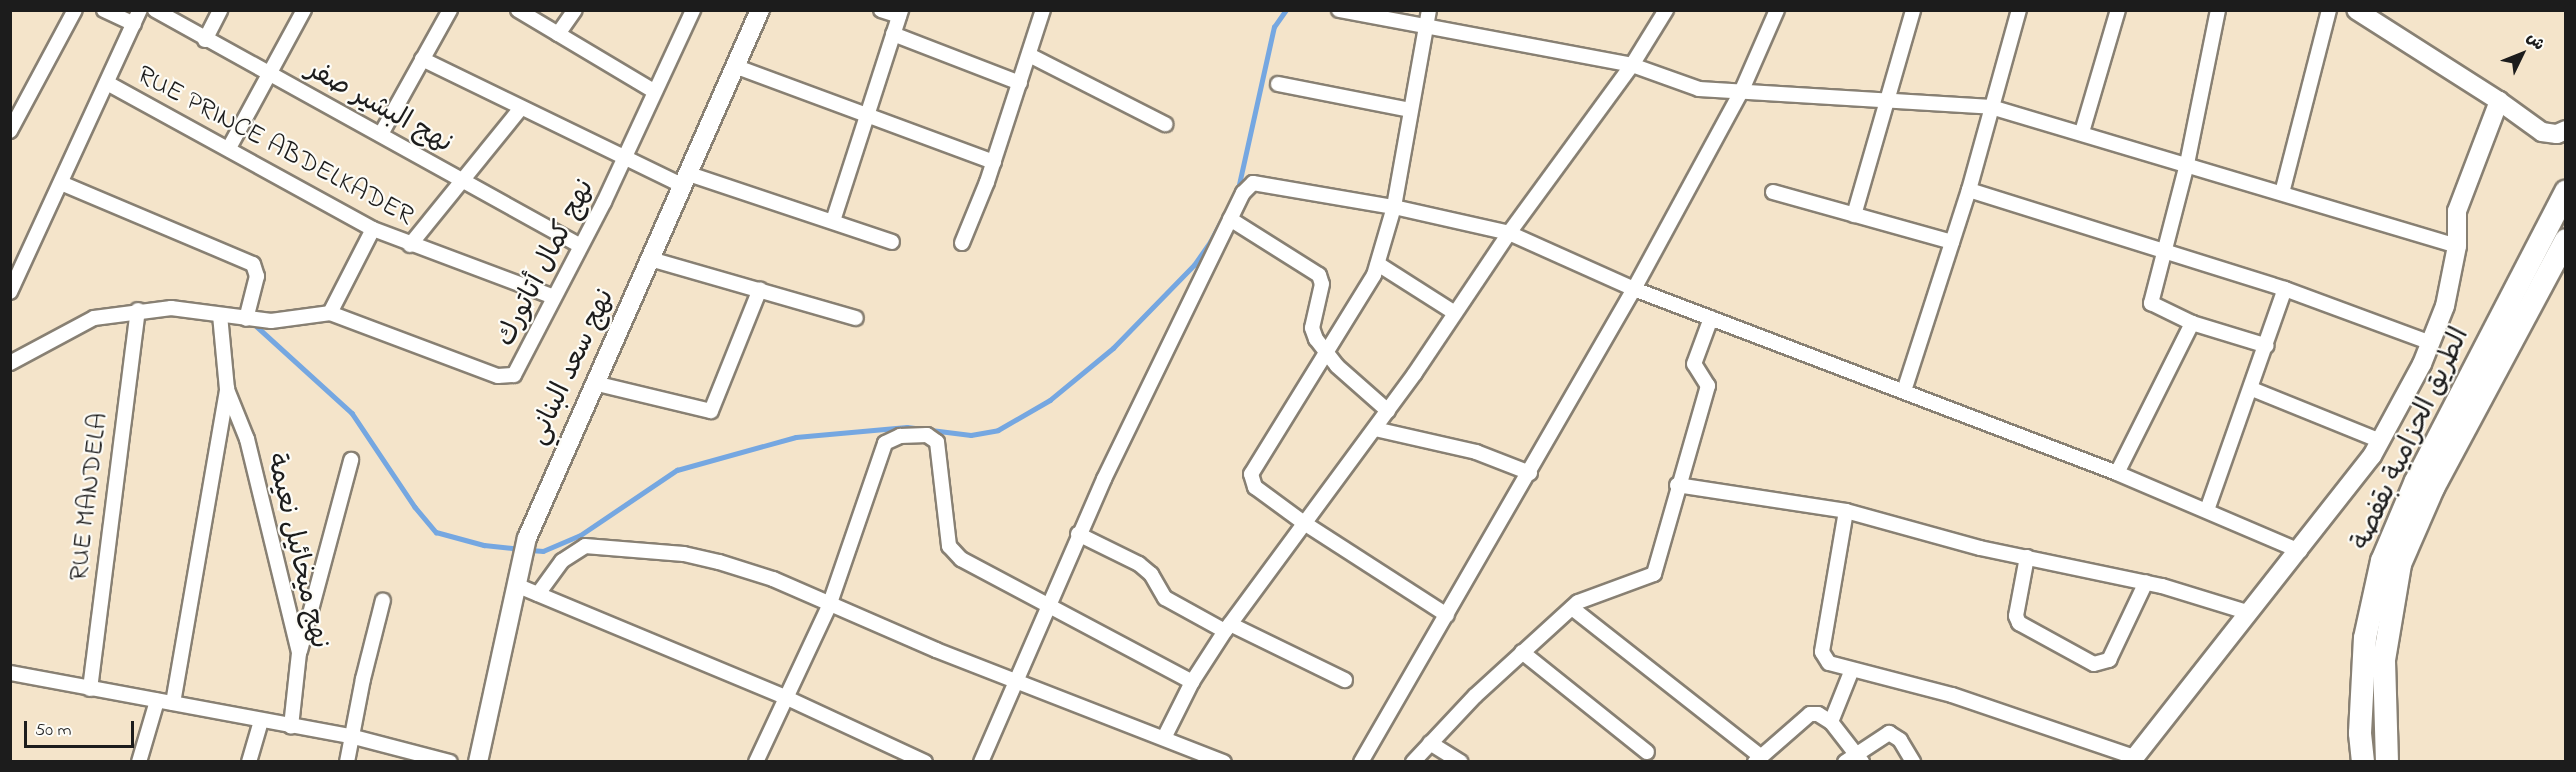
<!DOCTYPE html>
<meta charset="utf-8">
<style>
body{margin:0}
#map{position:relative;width:2576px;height:772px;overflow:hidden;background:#f4e4ca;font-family:"Indie Flower","Playpen Sans Arabic",sans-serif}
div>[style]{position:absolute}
.stream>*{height:4.5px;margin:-2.25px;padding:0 2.25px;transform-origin:2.25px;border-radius:2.25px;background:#75a7e1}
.roads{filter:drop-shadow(2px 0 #888073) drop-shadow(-2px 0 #888073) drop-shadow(0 2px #888073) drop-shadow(0 -2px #888073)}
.minor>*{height:14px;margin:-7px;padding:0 7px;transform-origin:7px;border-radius:7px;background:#fff}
.tertiary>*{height:18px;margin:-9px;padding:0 9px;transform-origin:9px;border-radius:9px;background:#fff}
.primary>*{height:22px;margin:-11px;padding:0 11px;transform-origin:11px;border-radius:11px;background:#fff}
span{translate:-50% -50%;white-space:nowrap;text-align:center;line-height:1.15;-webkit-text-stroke:4.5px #fdfcf7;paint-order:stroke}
.street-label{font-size:27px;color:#1c1c1c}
.frame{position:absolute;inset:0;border:12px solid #1c1c1c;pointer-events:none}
.north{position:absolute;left:2492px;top:24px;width:60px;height:60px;-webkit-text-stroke:4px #fdfcf7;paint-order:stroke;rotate:47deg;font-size:16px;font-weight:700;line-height:24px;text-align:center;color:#1c1c1c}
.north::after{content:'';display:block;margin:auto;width:21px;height:27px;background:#1c1c1c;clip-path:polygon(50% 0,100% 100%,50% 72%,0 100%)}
.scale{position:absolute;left:24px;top:721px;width:110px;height:27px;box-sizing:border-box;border:3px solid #1c1c1c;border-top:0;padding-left:8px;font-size:18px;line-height:21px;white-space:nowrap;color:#1c1c1c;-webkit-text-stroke:4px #fdfcf7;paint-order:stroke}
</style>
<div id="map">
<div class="stream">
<div style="left:123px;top:308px;width:30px;rotate:-8deg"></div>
<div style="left:253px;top:323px;width:134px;rotate:42.3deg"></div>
<div style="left:352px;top:413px;width:113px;rotate:56.2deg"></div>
<div style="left:415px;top:507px;width:33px;rotate:50deg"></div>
<div style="left:436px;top:532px;width:50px;rotate:15.2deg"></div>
<div style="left:484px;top:545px;width:37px;rotate:6deg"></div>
<div style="left:530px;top:550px;width:13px;rotate:4deg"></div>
<div style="left:543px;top:551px;width:39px;rotate:-23deg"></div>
<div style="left:579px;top:536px;width:118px;rotate:-34deg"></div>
<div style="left:677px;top:470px;width:123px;rotate:-15.5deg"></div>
<div style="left:796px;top:437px;width:111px;rotate:-5.1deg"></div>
<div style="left:907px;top:427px;width:64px;rotate:7.1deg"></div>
<div style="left:971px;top:435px;width:27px;rotate:-10deg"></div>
<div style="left:998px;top:430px;width:60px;rotate:-30deg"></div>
<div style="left:1050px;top:400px;width:82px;rotate:-39.5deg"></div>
<div style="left:1113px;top:348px;width:116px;rotate:-45.7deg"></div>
<div style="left:1194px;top:265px;width:28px;rotate:-55deg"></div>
<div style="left:1210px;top:242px;width:60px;rotate:-62.2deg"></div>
<div style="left:1238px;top:189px;width:166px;rotate:-77.5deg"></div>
<div style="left:1274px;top:27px;width:21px;rotate:-55deg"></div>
</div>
<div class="roads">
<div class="minor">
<div style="left:104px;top:10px;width:33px;rotate:25deg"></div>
<div style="left:155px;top:10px;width:485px;rotate:29deg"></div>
<div style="left:518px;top:10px;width:158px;rotate:30.8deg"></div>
<div style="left:881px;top:10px;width:19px;rotate:18deg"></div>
<div style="left:1339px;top:10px;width:298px;rotate:10.6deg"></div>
<div style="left:1632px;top:65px;width:71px;rotate:19.7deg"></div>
<div style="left:1699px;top:89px;width:293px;rotate:3.5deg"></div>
<div style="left:1991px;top:107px;width:486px;rotate:16.6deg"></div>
<div style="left:1429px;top:10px;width:200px;rotate:100.1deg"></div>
<div style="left:1394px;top:207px;width:71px;rotate:106.4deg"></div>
<div style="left:1374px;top:275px;width:234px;rotate:121.7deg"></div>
<div style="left:1251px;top:474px;width:14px;rotate:73deg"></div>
<div style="left:1255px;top:487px;width:61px;rotate:36.3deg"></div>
<div style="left:1304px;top:523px;width:170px;rotate:32.8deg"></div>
<div style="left:2218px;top:10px;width:157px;rotate:101.4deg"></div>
<div style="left:2187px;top:164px;width:144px;rotate:104.5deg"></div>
<div style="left:2151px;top:303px;width:46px;rotate:26deg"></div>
<div style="left:2192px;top:323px;width:78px;rotate:17deg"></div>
<div style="left:558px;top:34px;width:29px;rotate:-55deg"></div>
<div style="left:893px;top:34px;width:136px;rotate:21.1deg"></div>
<div style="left:205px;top:40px;width:34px;rotate:-63deg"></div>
<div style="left:1029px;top:55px;width:153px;rotate:26.9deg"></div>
<div style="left:422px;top:59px;width:291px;rotate:25.9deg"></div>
<div style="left:737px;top:67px;width:274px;rotate:20.3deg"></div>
<div style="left:109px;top:84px;width:301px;rotate:28.8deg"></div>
<div style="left:373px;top:229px;width:193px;rotate:20.6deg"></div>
<div style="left:1278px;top:84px;width:135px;rotate:11.1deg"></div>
<div style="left:10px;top:131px;width:137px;rotate:-61.8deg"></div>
<div style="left:2082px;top:132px;width:127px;rotate:-73.6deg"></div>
<div style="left:381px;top:134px;width:142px;rotate:-60.9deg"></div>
<div style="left:229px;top:148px;width:157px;rotate:-61.5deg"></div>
<div style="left:689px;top:174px;width:214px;rotate:18.5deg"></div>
<div style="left:61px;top:183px;width:208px;rotate:22.9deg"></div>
<div style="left:253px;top:264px;width:13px;rotate:72deg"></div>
<div style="left:257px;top:276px;width:44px;rotate:104.3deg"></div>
<div style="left:1969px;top:190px;width:331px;rotate:17.4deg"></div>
<div style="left:2285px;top:289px;width:156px;rotate:20.3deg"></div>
<div style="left:1773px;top:192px;width:186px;rotate:15.6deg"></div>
<div style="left:2282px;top:193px;width:189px;rotate:-75.6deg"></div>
<div style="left:1854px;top:215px;width:213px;rotate:-73.9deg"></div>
<div style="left:1230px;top:219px;width:105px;rotate:32.2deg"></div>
<div style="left:1319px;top:275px;width:9px;rotate:72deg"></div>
<div style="left:1322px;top:284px;width:45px;rotate:102.8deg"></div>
<div style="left:1312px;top:328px;width:12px;rotate:70deg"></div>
<div style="left:1316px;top:339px;width:34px;rotate:52deg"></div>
<div style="left:1337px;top:366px;width:68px;rotate:41.4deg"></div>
<div style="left:833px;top:221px;width:222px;rotate:-72.1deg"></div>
<div style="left:962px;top:243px;width:66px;rotate:-67.7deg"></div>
<div style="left:987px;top:182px;width:181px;rotate:-72deg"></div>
<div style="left:410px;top:245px;width:176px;rotate:-51deg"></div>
<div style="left:650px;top:259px;width:214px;rotate:16deg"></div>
<div style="left:1378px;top:264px;width:91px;rotate:32.5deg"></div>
<div style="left:10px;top:292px;width:311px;rotate:-65.3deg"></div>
<div style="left:330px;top:313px;width:94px;rotate:-62.9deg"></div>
<div style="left:10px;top:363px;width:95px;rotate:-28.2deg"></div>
<div style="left:94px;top:318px;width:78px;rotate:-7.4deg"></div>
<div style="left:171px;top:308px;width:101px;rotate:7.4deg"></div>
<div style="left:271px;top:321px;width:60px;rotate:-7.7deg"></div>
<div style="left:330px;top:313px;width:179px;rotate:20.6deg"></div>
<div style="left:498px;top:376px;width:16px;rotate:-4deg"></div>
<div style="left:514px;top:375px;width:195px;rotate:-62.5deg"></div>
<div style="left:604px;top:202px;width:212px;rotate:-65.1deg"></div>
<div style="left:594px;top:383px;width:120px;rotate:13.5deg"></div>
<div style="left:711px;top:411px;width:131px;rotate:-68.1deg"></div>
<div style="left:2252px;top:389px;width:139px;rotate:22deg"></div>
<div style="left:1904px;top:391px;width:211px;rotate:-72.1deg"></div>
<div style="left:1969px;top:190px;width:187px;rotate:-74.5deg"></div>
<div style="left:228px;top:392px;width:51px;rotate:68deg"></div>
<div style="left:247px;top:439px;width:220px;rotate:76.3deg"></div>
<div style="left:299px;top:653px;width:74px;rotate:96.2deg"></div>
<div style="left:1375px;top:429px;width:104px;rotate:12.8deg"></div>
<div style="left:1476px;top:452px;width:58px;rotate:21.3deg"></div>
<div style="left:2117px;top:473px;width:168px;rotate:-63.4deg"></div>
<div style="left:1677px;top:485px;width:171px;rotate:8.7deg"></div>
<div style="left:1846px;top:511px;width:139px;rotate:15.4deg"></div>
<div style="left:1980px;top:548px;width:186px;rotate:11.8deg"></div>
<div style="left:2162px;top:586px;width:92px;rotate:17.1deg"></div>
<div style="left:2207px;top:510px;width:234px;rotate:-70.6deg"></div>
<div style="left:1846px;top:511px;width:143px;rotate:99.7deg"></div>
<div style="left:1822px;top:652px;width:13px;rotate:58deg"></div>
<div style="left:1829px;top:663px;width:127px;rotate:14.6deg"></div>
<div style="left:1952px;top:695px;width:192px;rotate:18.8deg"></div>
<div style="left:1078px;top:534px;width:68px;rotate:26.2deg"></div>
<div style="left:1139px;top:564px;width:16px;rotate:40deg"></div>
<div style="left:1151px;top:574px;width:28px;rotate:60deg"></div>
<div style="left:1165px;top:598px;width:68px;rotate:28.8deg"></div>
<div style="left:2027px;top:557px;width:60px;rotate:100.6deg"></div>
<div style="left:2016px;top:616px;width:8px;rotate:67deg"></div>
<div style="left:2019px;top:623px;width:85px;rotate:28.7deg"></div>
<div style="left:2094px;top:664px;width:16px;rotate:-15deg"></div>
<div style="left:2109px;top:660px;width:86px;rotate:-64.6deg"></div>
<div style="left:516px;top:585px;width:294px;rotate:22.6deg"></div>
<div style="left:787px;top:698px;width:152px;rotate:24.9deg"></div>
<div style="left:538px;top:594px;width:41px;rotate:-54deg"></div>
<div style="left:562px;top:561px;width:27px;rotate:-33deg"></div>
<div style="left:585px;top:546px;width:99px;rotate:4.6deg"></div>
<div style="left:684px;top:554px;width:36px;rotate:13deg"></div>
<div style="left:719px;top:562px;width:57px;rotate:17.5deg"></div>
<div style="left:773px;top:579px;width:178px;rotate:23.5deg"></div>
<div style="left:936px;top:650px;width:309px;rotate:21.3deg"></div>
<div style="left:1572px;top:608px;width:239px;rotate:38.2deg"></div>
<div style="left:1230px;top:624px;width:128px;rotate:26deg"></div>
<div style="left:300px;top:651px;width:198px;rotate:-75deg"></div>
<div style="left:1522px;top:652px;width:160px;rotate:38.7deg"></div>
<div style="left:10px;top:673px;width:350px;rotate:10.5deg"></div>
<div style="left:354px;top:737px;width:99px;rotate:14.6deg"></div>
<div style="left:90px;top:689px;width:382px;rotate:-82.8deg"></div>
<div style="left:173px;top:703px;width:319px;rotate:-80.2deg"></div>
<div style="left:227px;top:389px;width:74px;rotate:-95.4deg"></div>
<div style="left:1831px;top:722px;width:51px;rotate:52.2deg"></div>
<div style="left:1164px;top:738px;width:63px;rotate:-63.4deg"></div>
<div style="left:1192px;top:682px;width:61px;rotate:-57.1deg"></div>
<div style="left:1225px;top:631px;width:320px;rotate:-53.6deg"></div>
<div style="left:1415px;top:373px;width:169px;rotate:-56.1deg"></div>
<div style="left:1509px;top:233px;width:208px;rotate:-53.8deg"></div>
<div style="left:1632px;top:65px;width:65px;rotate:-58.3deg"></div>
<div style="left:1430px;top:743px;width:36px;rotate:32deg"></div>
<div style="left:139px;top:762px;width:64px;rotate:-73.6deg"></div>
<div style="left:249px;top:762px;width:43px;rotate:-73.7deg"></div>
<div style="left:347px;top:762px;width:85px;rotate:-79.1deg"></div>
<div style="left:363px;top:679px;width:81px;rotate:-75.8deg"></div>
<div style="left:756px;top:762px;width:172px;rotate:-64.9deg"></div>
<div style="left:829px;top:606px;width:172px;rotate:-71deg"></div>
<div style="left:885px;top:443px;width:17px;rotate:-25deg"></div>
<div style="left:900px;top:436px;width:27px;rotate:-2deg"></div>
<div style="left:927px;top:435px;width:12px;rotate:35deg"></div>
<div style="left:937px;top:442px;width:105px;rotate:83.4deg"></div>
<div style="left:949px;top:546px;width:18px;rotate:47deg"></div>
<div style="left:961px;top:559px;width:262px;rotate:28deg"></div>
<div style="left:981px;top:762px;width:309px;rotate:-66.5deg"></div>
<div style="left:1104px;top:479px;width:318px;rotate:-64.1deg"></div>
<div style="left:1243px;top:193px;width:14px;rotate:-45deg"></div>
<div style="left:1253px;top:183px;width:143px;rotate:9.7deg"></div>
<div style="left:1394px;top:207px;width:118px;rotate:12.7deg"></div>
<div style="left:1509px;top:233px;width:137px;rotate:24.1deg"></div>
<div style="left:1634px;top:289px;width:517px;rotate:20.85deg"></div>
<div style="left:2117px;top:473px;width:199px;rotate:23.1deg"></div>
<div style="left:1361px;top:762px;width:546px;rotate:-60.01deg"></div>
<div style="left:1634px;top:289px;width:226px;rotate:-61.5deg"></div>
<div style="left:1742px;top:90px;width:87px;rotate:-66.4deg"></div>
<div style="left:1413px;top:762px;width:91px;rotate:-46.8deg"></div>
<div style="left:1475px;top:696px;width:139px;rotate:-42.4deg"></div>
<div style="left:1578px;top:602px;width:81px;rotate:-20.2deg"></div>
<div style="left:1654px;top:574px;width:196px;rotate:-74deg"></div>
<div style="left:1708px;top:386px;width:26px;rotate:-122deg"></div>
<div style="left:1694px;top:364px;width:49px;rotate:-69.7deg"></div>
<div style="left:1755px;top:762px;width:73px;rotate:-41.1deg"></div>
<div style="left:1810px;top:714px;width:8px"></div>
<div style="left:1818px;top:714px;width:15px;rotate:32deg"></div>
<div style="left:1831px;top:722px;width:54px;rotate:-68.2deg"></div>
<div style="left:1845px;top:762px;width:53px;rotate:-33.4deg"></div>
<div style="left:1889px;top:733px;width:13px;rotate:32deg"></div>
<div style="left:1900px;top:740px;width:26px;rotate:59deg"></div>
</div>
<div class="tertiary">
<div style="left:2499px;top:101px;width:53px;rotate:35.8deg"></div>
<div style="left:2542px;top:132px;width:15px;rotate:8deg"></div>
<div style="left:2557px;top:134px;width:10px;rotate:-24deg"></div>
<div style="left:478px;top:762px;width:229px;rotate:-77.7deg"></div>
<div style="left:527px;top:538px;width:577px;rotate:-66.19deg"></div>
<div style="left:2131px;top:762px;width:390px;rotate:-51.8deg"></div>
<div style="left:2372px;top:456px;width:105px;rotate:-61.5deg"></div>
<div style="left:2422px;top:364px;width:62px;rotate:-68.4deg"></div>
<div style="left:2445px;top:306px;width:61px;rotate:-78.7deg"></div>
<div style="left:2457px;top:246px;width:35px;rotate:-90deg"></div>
<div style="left:2457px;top:211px;width:118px;rotate:-69.1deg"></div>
<div style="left:2499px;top:101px;width:169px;rotate:-147.5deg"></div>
</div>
<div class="primary">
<div style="left:2363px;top:762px;width:29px;rotate:-96deg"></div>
<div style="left:2360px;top:733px;width:95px;rotate:-87deg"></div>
<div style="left:2365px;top:638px;width:79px;rotate:-77.6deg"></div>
<div style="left:2382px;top:561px;width:87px;rotate:-67deg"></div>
<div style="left:2416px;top:481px;width:326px;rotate:-62.6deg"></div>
<div style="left:2387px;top:762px;width:102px;rotate:-91.7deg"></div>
<div style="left:2384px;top:660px;width:97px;rotate:-80.5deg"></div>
<div style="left:2400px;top:564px;width:83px;rotate:-66.5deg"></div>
<div style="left:2433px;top:488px;width:281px;rotate:-61.8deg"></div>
</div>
</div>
<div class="street-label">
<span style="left:379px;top:107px;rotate:29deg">نهج البشير صفر</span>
<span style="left:275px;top:146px;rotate:28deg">RUE PRINCE ABDELKADER</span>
<span style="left:546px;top:263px;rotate:-63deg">نهج كمال أتاتورك</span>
<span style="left:572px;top:367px;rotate:-65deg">نهج سعد البناني</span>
<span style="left:2411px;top:439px;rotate:-65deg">الطريق الحزامية بقفصة</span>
<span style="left:89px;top:497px;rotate:-83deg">RUE MANDELA</span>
<span style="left:297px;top:551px;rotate:77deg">نهج ميخائيل نعيمة</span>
</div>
<div class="frame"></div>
<div class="north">ش</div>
<div class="scale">50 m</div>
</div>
